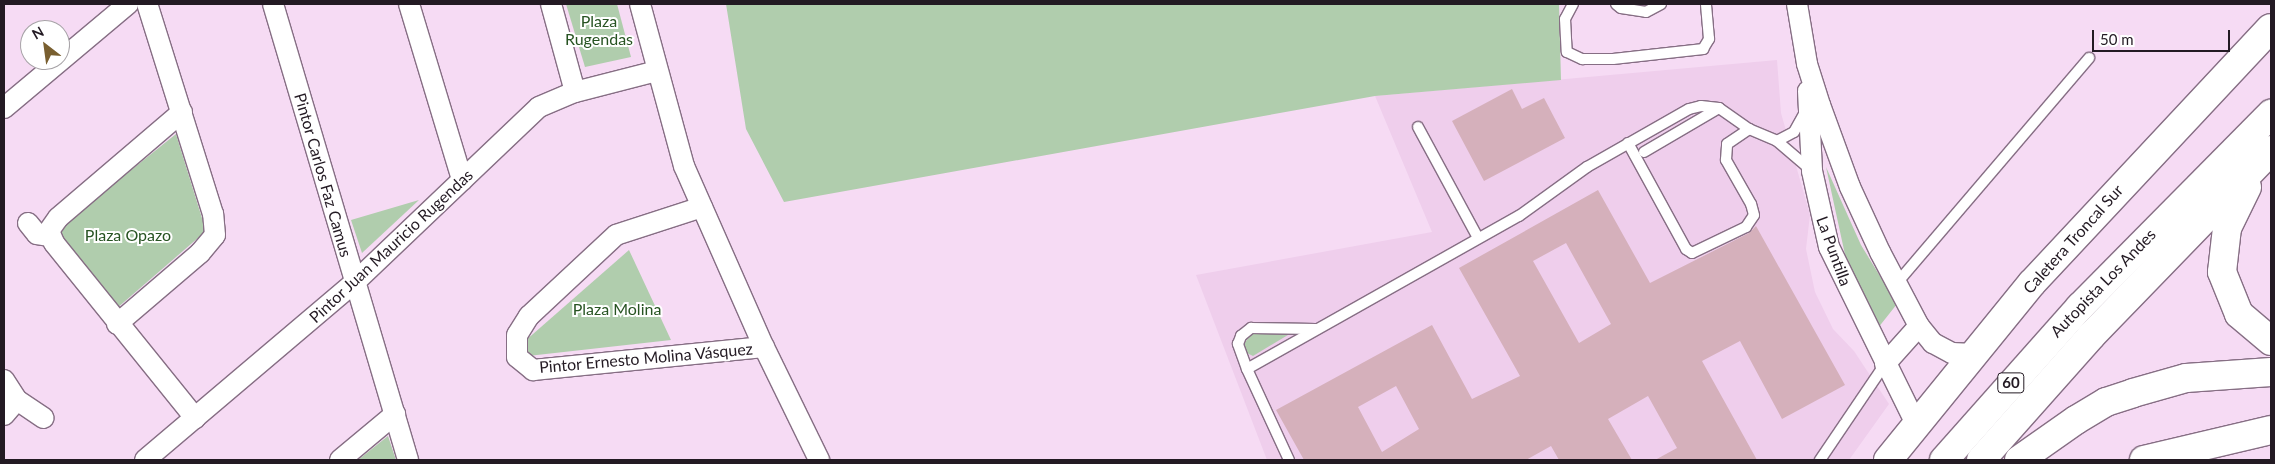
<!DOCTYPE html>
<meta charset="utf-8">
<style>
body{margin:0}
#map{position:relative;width:2275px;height:464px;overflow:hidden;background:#f6dbf4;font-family:Lato,sans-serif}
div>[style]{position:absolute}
.built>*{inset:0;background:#efceec}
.green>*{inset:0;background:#b0cdad}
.building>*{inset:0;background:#d5b0bb}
.roads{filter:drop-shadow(1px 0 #866e84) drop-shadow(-1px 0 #866e84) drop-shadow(0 1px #866e84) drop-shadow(0 -1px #866e84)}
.lane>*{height:10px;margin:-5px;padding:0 5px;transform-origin:5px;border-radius:5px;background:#fff}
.street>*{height:20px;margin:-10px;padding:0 10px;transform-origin:10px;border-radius:10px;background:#fff}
.secondary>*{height:28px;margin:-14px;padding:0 14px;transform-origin:14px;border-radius:14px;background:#fff}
.highway>*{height:28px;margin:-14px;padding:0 14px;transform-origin:14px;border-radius:14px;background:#fff}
span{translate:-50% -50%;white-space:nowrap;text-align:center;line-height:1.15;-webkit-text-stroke:4px #fff;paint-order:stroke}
.shield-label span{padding:1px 4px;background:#fff;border:1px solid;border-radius:4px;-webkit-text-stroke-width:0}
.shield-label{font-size:15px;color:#231a23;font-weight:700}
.park-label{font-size:16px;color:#275322}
.street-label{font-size:16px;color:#231a23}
.frame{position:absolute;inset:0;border:5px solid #231a23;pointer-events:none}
.north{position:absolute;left:20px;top:20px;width:50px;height:50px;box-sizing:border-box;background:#fff;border:1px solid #a7a3a7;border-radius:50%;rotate:330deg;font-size:14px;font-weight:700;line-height:20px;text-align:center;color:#231a23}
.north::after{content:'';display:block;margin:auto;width:18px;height:22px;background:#795f30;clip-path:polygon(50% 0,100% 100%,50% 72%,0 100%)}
.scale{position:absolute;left:2092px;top:30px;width:138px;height:22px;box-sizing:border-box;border:2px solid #231a23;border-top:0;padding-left:6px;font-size:15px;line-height:18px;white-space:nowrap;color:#231a23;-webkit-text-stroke:4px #fff;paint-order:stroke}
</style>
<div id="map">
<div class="built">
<div style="clip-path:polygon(1777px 60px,1781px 113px,1810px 215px,1806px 249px,1815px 292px,1833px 329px,1854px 351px,1889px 404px,1849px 460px,1267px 460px,1196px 275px,1432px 232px,1375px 96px)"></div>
</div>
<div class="green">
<div style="clip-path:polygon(566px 4px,617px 4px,631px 57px,585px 67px)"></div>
<div style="clip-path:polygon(726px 4px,1559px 4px,1561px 80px,1375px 96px,784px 202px,746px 129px)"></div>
<div style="clip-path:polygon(176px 134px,206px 231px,116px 309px,59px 239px,60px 227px)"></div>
<div style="clip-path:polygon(1826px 167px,1861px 245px,1897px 304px,1874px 333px,1849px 273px)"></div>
<div style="clip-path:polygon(419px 200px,362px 253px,351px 220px)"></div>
<div style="clip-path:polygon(629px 250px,671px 340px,528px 356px,525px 341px)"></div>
<div style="clip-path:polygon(1253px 331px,1293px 332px,1253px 356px,1247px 353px,1244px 344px)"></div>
<div style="clip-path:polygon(388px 436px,396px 460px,358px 460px)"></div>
</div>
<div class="building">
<div style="clip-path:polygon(1512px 89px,1522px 109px,1544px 98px,1565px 138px,1484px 181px,1452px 121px)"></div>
<div style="clip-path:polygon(evenodd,1598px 190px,1650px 283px,1749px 233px,1756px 226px,1845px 385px,1782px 419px,1740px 341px,1702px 361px,1757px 460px,1655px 460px,1677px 448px,1648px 396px,1608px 419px,1632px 460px,1559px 460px,1551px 446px,1526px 460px,1304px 460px,1276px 410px,1432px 325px,1472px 399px,1520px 376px,1459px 268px,1598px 190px,1566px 243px,1611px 324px,1579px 343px,1533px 261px,1566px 243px,1598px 190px,1396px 386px,1419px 429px,1382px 452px,1358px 407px,1396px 386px)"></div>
</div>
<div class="roads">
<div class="lane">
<div style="left:1573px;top:4px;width:17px;rotate:118deg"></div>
<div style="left:1565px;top:19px;width:33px;rotate:87deg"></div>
<div style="left:1567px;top:52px;width:17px;rotate:25deg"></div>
<div style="left:1582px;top:59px;width:31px"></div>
<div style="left:1613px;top:59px;width:91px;rotate:-6.3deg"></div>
<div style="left:1703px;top:49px;width:12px;rotate:-59deg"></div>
<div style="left:1709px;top:39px;width:35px;rotate:-95deg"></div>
<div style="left:1616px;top:4px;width:6px;rotate:39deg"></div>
<div style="left:1621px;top:8px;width:25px;rotate:9deg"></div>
<div style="left:1646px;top:12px;width:17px;rotate:-28deg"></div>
<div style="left:1418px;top:127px;width:126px;rotate:61.6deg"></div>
<div style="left:1777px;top:141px;width:45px;rotate:40.5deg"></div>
<div style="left:1628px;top:143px;width:121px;rotate:61.3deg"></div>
<div style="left:1686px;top:249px;width:7px;rotate:34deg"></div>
<div style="left:1692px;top:253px;width:60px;rotate:-25.7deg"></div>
<div style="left:1746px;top:227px;width:14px;rotate:-56deg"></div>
<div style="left:1754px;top:215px;width:11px;rotate:-105deg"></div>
<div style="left:1751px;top:204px;width:51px;rotate:-119.6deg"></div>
<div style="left:1726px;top:160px;width:16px;rotate:-86deg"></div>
<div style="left:1727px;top:144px;width:27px;rotate:-34deg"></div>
<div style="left:1644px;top:152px;width:87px;rotate:-30.4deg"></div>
<div style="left:1897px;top:283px;width:296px;rotate:-49.5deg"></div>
<div style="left:1247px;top:369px;width:27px;rotate:-110deg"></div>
<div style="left:1238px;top:344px;width:9px;rotate:-69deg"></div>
<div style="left:1241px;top:336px;width:13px;rotate:-39deg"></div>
<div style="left:1251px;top:328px;width:65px;rotate:0.9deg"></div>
<div style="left:1289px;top:460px;width:100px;rotate:-114.8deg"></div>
<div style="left:1247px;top:369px;width:312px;rotate:-29.4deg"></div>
<div style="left:1519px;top:216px;width:84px;rotate:-35.8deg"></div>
<div style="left:1587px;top:167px;width:117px;rotate:-29.6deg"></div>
<div style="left:1689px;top:109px;width:12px;rotate:-14deg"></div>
<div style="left:1701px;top:106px;width:18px;rotate:6deg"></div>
<div style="left:1719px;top:108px;width:37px;rotate:35deg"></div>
<div style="left:1749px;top:129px;width:30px;rotate:23deg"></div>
<div style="left:1777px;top:141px;width:19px;rotate:-28deg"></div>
<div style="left:1794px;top:132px;width:23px;rotate:-61deg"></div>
<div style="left:1820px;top:460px;width:116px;rotate:-55.9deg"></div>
</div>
<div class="street">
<div style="left:273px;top:4px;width:476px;rotate:73.5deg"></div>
<div style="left:409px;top:4px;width:184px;rotate:73.2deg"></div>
<div style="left:551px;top:4px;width:91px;rotate:74.7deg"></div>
<div style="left:640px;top:4px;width:168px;rotate:74.8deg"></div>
<div style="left:684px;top:166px;width:198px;rotate:66.2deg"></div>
<div style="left:764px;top:347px;width:126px;rotate:64deg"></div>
<div style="left:1797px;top:4px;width:61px;rotate:80.5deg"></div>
<div style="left:1807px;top:64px;width:43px;rotate:72.4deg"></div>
<div style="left:1820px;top:105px;width:87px;rotate:69.9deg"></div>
<div style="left:1850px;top:187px;width:72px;rotate:65.2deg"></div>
<div style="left:1880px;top:252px;width:84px;rotate:62.2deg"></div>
<div style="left:1919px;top:326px;width:22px;rotate:51deg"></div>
<div style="left:1933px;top:343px;width:21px;rotate:28deg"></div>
<div style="left:1952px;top:353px;width:21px;rotate:3deg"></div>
<div style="left:1808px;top:91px;width:80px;rotate:87.1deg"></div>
<div style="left:1812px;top:171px;width:78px;rotate:77.4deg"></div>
<div style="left:1829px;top:247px;width:197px;rotate:63.8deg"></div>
<div style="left:4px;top:108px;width:162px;rotate:-40deg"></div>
<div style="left:182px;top:112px;width:163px;rotate:139.5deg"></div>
<div style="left:58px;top:218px;width:16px;rotate:125deg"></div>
<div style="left:49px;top:231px;width:13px;rotate:67deg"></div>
<div style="left:54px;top:243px;width:225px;rotate:51.1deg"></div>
<div style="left:702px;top:207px;width:90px;rotate:162deg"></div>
<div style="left:616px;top:235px;width:119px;rotate:137deg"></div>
<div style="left:529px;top:316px;width:22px;rotate:122deg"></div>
<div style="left:517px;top:335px;width:22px;rotate:90deg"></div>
<div style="left:517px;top:357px;width:21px;rotate:39deg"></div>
<div style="left:533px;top:370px;width:232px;rotate:-5.7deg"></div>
<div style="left:28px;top:223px;width:14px;rotate:51deg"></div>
<div style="left:37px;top:234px;width:13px;rotate:9deg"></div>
<div style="left:117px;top:324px;width:109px;rotate:-40.5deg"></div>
<div style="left:200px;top:253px;width:23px;rotate:-50deg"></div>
<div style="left:215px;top:235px;width:21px;rotate:-95deg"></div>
<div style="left:213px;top:214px;width:220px;rotate:-107.4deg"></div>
<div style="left:1885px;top:364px;width:51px;rotate:-48.2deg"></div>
<div style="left:4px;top:380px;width:24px;rotate:57deg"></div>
<div style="left:17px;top:400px;width:20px;rotate:131deg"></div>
<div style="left:17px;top:400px;width:32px;rotate:34deg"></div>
<div style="left:145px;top:460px;width:274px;rotate:-40.3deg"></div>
<div style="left:354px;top:283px;width:255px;rotate:-43.6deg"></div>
<div style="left:539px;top:107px;width:39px;rotate:-23deg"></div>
<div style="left:575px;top:92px;width:85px;rotate:-14.4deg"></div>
<div style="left:340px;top:460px;width:72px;rotate:-39.9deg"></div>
</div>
<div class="secondary">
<div style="left:1888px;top:460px;width:228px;rotate:-50.9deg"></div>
<div style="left:2032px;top:283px;width:349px;rotate:-46.9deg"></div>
<div style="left:2144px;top:460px;width:130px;rotate:-13.3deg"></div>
</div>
<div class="highway">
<div style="left:2247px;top:187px;width:46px;rotate:116deg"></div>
<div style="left:2227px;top:228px;width:44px;rotate:96.5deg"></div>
<div style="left:2222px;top:272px;width:45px;rotate:68deg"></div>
<div style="left:2239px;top:314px;width:42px;rotate:40.2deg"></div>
<div style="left:1944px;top:460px;width:205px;rotate:-48.4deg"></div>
<div style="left:2080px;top:307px;width:272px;rotate:-45.3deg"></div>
<div style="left:1981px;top:460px;width:166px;rotate:-48.4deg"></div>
<div style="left:2091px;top:336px;width:259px;rotate:-45.9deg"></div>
<div style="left:2019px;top:460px;width:70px;rotate:-35.1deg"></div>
<div style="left:2076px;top:420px;width:35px;rotate:-31deg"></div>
<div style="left:2106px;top:402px;width:28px;rotate:-18deg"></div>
<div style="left:2133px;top:393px;width:55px;rotate:-15.8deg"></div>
<div style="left:2186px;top:378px;width:85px;rotate:-4deg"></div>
</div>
</div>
<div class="shield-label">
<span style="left:2011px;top:383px">60</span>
</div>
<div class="park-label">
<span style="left:599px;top:30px">Plaza<br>Rugendas</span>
<span style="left:128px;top:235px">Plaza Opazo</span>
<span style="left:617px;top:309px">Plaza Molina</span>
</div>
<div class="street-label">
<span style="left:323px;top:175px;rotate:74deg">Pintor Carlos Faz Camus</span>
<span style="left:2073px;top:239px;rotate:-48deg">Caletera Troncal Sur</span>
<span style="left:391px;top:246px;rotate:-43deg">Pintor Juan Mauricio Rugendas</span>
<span style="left:1834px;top:251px;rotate:70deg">La Puntilla</span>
<span style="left:2103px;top:283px;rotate:-46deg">Autopista Los Andes</span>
<span style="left:646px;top:358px;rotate:-5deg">Pintor Ernesto Molina Vásquez</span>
</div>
<div class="frame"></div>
<div class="north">N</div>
<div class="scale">50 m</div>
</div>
